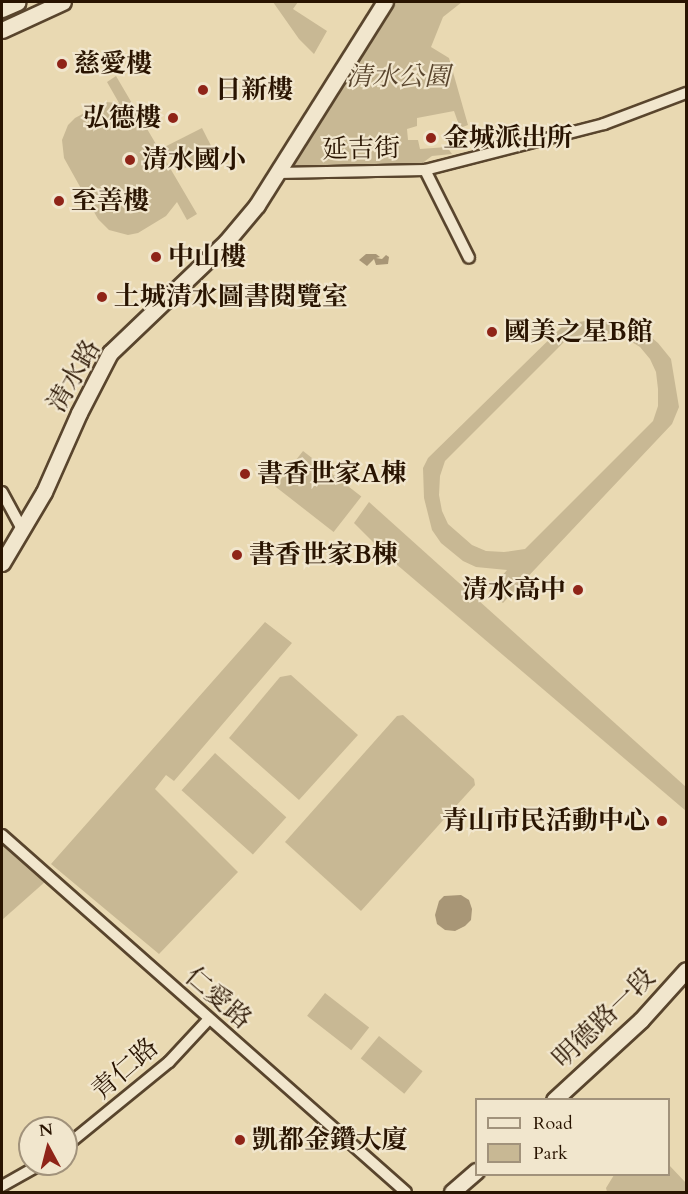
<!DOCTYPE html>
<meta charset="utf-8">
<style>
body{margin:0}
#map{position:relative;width:688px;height:1194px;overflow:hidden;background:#e9d9b2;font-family:Cardo,"Noto Serif TC",serif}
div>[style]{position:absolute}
.green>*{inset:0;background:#c8b894;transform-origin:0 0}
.water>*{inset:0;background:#a89676}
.roads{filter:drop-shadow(2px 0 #59452d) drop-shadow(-2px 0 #59452d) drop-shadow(0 2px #59452d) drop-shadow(0 -2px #59452d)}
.street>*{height:10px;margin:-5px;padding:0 5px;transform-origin:5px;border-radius:5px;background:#f1e6cd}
.secondary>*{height:15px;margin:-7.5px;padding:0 7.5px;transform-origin:7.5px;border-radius:7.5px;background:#f1e6cd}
.dots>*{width:16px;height:16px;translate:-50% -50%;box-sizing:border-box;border:3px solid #f1e6cd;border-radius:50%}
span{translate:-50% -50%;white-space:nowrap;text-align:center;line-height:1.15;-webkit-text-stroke:4.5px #f1e6cd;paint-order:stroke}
.poi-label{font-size:26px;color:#291401;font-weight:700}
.left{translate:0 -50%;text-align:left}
.right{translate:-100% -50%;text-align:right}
.park-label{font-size:26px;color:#59452d;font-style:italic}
.street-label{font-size:26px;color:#291401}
.frame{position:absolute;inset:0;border:3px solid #291401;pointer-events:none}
.legend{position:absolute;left:475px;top:1098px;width:195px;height:78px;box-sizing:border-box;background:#f1e6cd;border:2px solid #a1927b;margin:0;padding:8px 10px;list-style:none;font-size:18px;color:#291401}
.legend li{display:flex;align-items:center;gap:12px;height:30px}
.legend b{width:30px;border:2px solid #a1927b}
.north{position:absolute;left:18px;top:1116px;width:60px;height:60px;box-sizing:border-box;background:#f1e6cd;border:2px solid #a1927b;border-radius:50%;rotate:353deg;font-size:16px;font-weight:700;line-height:24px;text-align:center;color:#291401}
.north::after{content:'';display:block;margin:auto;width:21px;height:27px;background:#8f2418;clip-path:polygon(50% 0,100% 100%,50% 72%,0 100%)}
</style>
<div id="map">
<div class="green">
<div style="clip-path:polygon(273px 2px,298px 2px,293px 9px,327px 31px,314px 54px,299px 39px)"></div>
<div style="clip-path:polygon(394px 2px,462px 2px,443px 17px,431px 47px,449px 58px,468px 125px,460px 128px,454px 111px,417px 118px,417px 126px,407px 129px,408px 140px,418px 140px,420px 149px,447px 147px,452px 154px,432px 156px,421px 164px,292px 166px)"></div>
<div style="clip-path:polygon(116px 76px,197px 214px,187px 220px,177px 202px,166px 216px,138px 233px,128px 235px,109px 230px,98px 219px,64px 158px,62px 140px,68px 125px,75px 118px,105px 102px,119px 103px,107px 82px)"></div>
<div style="left:202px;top:128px;width:28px;height:41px;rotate:63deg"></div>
<div style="clip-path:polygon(evenodd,592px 320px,625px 324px,646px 333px,658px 343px,671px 359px,679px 407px,672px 424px,503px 603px,489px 591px,507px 570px,476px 567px,463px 561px,441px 543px,432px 530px,424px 498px,423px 468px,428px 458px,565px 324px,592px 320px,599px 331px,627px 339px,640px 347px,650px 359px,656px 372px,658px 389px,658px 406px,653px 421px,525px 549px,504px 552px,486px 551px,472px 545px,448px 524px,442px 511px,439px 495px,440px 476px,445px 461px,568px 338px,599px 331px)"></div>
<div style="left:303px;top:451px;width:74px;height:45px;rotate:38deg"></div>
<div style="clip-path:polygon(369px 502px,686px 787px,686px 811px,389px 558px,354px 523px)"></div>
<div style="clip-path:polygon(265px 622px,292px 643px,174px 781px,166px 775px,155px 789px,238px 872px,159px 954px,51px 864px)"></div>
<div style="clip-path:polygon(291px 675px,358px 735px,299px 800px,229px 738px,280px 677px)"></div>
<div style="clip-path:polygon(403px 715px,474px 779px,475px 785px,361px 911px,285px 842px,397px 716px)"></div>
<div style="left:215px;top:753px;width:96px;height:50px;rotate:42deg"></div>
<div style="clip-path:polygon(2px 843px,46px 881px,2px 920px)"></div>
<div style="left:325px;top:993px;width:56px;height:29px;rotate:38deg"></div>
<div style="left:379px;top:1036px;width:56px;height:29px;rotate:39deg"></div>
<div style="clip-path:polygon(669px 1165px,686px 1183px,686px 1192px,607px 1192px,606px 1188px,614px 1175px,668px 1174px)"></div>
</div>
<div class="water">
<div style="clip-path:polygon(366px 254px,376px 254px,380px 257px,376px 258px,382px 259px,386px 255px,389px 257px,388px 264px,376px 265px,374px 259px,367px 266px,359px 260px)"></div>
<div style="clip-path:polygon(461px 895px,469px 900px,472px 909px,471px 920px,465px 926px,455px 931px,445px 930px,437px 924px,435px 915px,439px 901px,444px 896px)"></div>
</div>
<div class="roads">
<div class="street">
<div style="left:425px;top:170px;width:98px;rotate:63.4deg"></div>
<div style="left:278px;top:173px;width:147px;rotate:-1.2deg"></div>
<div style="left:425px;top:170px;width:185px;rotate:-14.4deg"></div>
<div style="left:604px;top:124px;width:88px;rotate:-20.7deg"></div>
<div style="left:2px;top:492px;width:44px;rotate:61.7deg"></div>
<div style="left:2px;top:835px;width:539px;rotate:41.47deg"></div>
<div style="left:66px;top:1146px;width:133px;rotate:-39.2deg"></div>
<div style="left:169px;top:1062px;width:57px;rotate:-47.1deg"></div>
<div style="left:2px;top:1186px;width:45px;rotate:-29.4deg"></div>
</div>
<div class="secondary">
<div style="left:2px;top:9px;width:17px;rotate:-24deg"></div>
<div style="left:2px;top:30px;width:67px;rotate:-24.7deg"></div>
<div style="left:2px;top:563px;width:82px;rotate:-59.4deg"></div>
<div style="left:44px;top:492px;width:86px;rotate:-66.1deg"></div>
<div style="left:79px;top:413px;width:68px;rotate:-62.7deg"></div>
<div style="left:110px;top:353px;width:161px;rotate:-43.7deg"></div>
<div style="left:226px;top:242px;width:48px;rotate:-50deg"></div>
<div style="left:257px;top:205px;width:240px;rotate:-57.8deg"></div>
<div style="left:554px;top:1100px;width:118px;rotate:-42.6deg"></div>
<div style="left:641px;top:1020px;width:67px;rotate:-48deg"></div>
<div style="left:452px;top:1192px;width:32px;rotate:-41deg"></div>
</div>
</div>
<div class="dots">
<div style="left:62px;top:64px;background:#8f2418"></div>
<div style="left:203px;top:90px;background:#8f2418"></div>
<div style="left:173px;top:118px;background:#8f2418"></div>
<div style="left:431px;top:138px;background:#8f2418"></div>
<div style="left:130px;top:160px;background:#8f2418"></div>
<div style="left:59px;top:201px;background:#8f2418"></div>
<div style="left:156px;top:257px;background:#8f2418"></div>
<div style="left:102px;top:297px;background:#8f2418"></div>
<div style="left:492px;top:332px;background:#8f2418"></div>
<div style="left:245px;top:474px;background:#8f2418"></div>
<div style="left:237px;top:555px;background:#8f2418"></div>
<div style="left:578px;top:590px;background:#8f2418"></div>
<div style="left:662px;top:821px;background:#8f2418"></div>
<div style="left:240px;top:1140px;background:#8f2418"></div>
</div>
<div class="poi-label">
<span class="left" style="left:74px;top:64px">慈愛樓</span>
<span class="left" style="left:215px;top:90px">日新樓</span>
<span class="right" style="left:161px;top:118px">弘德樓</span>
<span class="left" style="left:443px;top:138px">金城派出所</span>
<span class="left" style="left:142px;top:160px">清水國小</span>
<span class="left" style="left:71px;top:201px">至善樓</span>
<span class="left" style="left:168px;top:257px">中山樓</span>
<span class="left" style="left:114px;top:297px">土城清水圖書閱覽室</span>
<span class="left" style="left:504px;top:332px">國美之星B館</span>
<span class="left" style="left:257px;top:474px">書香世家A棟</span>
<span class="left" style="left:249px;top:555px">書香世家B棟</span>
<span class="right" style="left:566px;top:590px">清水高中</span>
<span class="right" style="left:650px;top:821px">青山市民活動中心</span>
<span class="left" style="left:252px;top:1140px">凱都金鑽大廈</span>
</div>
<div class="park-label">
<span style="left:398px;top:77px">清水公園</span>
</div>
<div class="street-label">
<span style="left:361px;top:149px;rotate:-1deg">延吉街</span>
<span style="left:74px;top:376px;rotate:-60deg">清水路</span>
<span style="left:218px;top:998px;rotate:41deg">仁愛路</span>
<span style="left:604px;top:1018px;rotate:-44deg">明德路一段</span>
<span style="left:125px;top:1069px;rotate:-41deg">青仁路</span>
</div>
<div class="frame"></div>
<ul class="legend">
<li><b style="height:8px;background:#f1e6cd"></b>Road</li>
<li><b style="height:16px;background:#c8b894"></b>Park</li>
</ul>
<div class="north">N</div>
</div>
